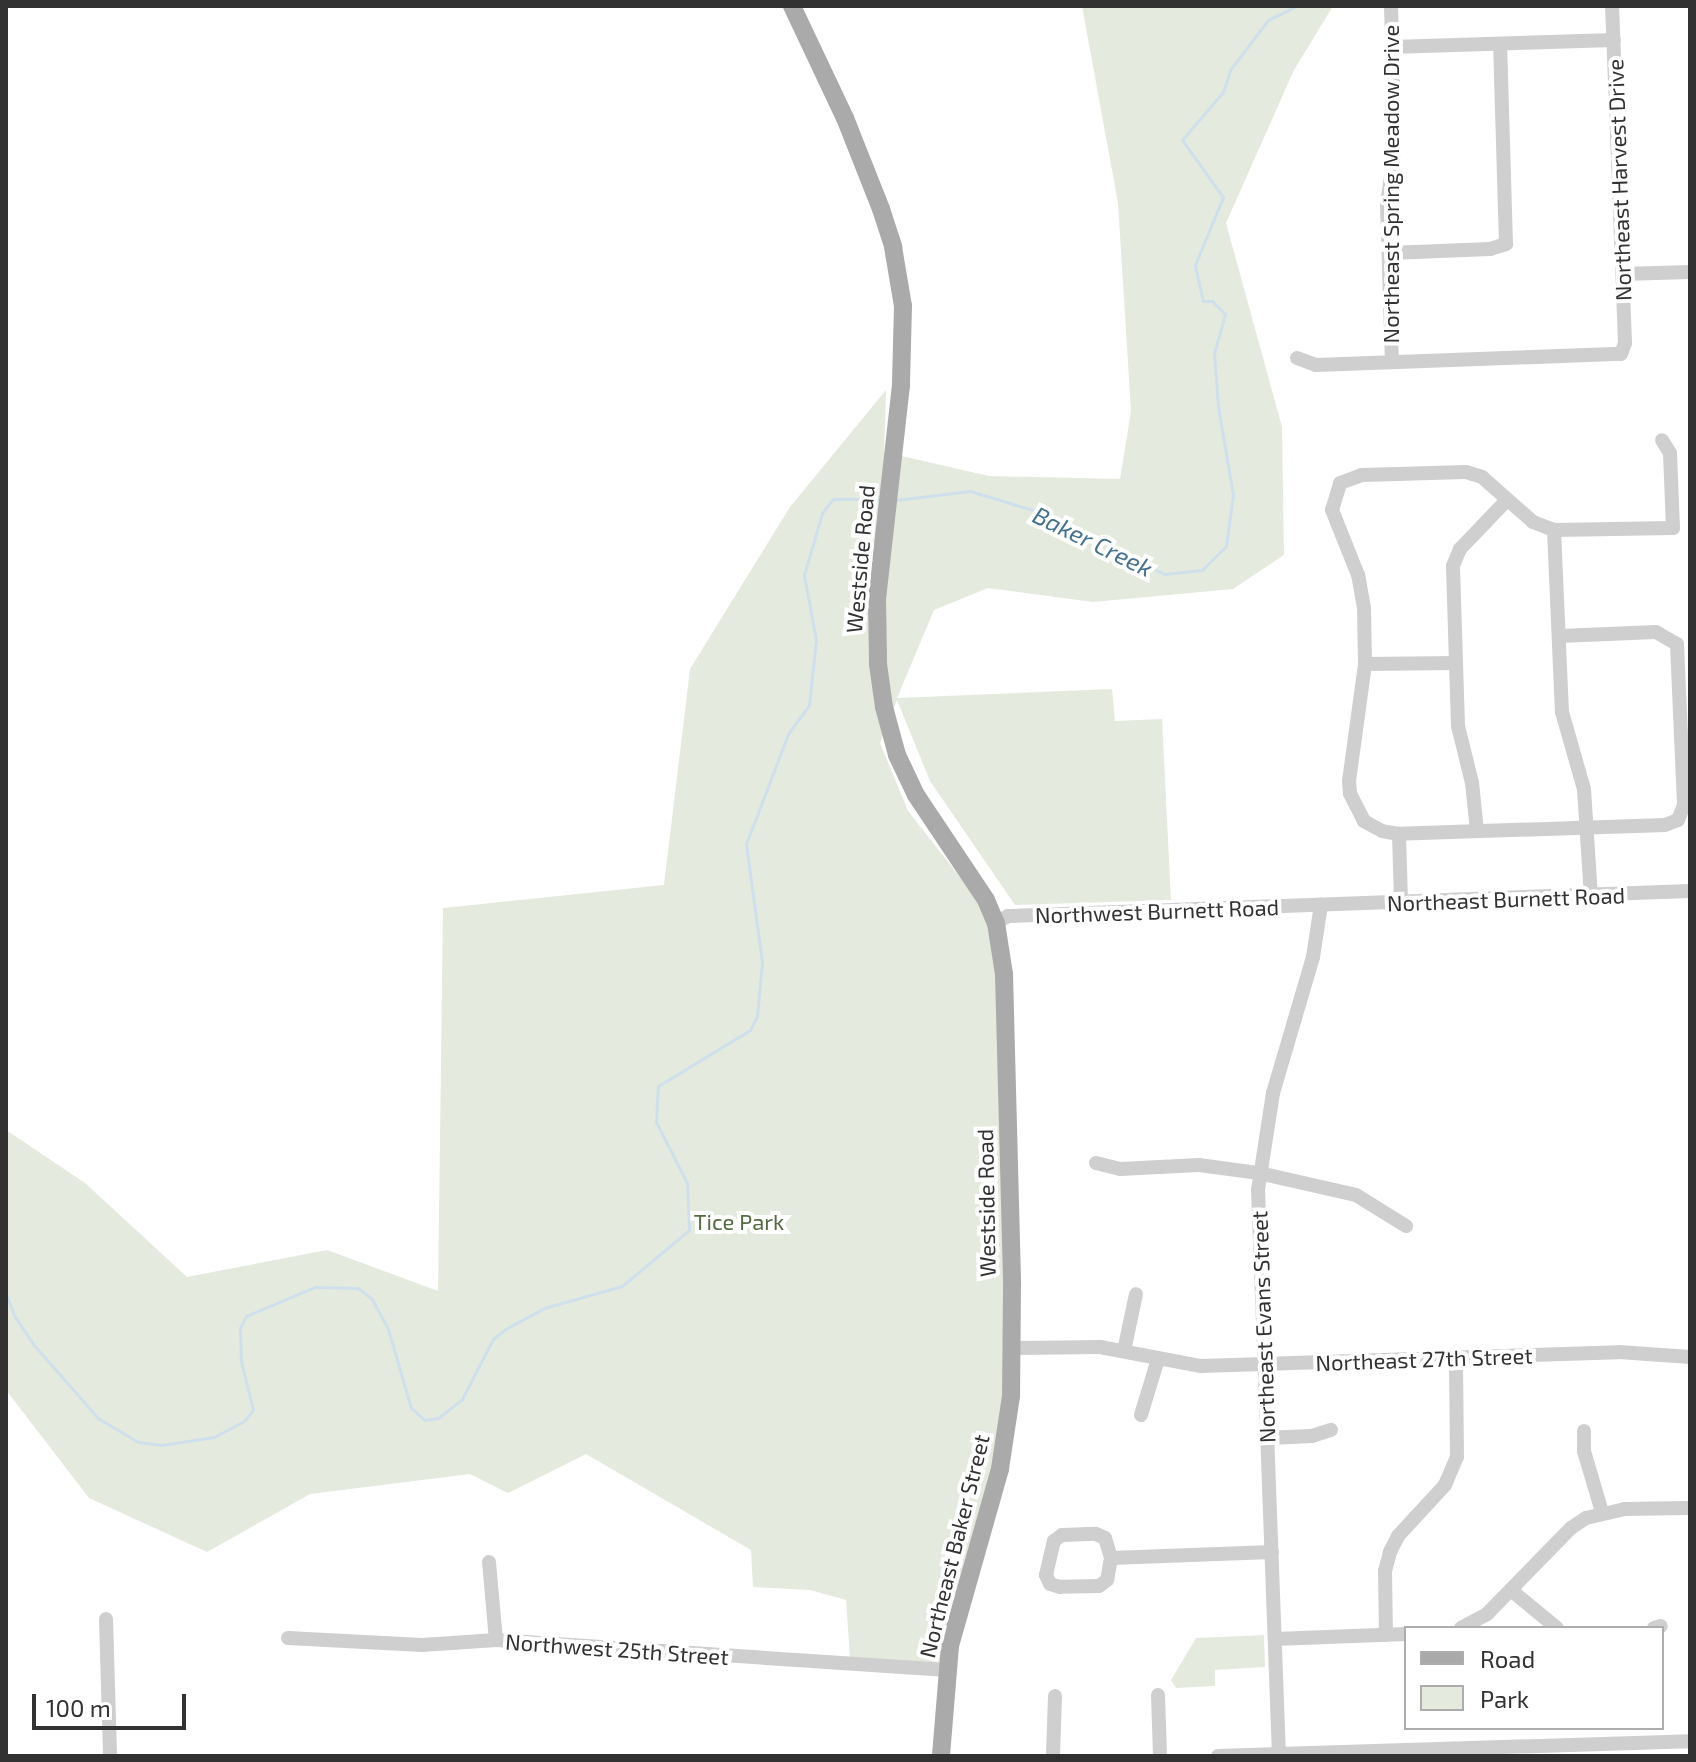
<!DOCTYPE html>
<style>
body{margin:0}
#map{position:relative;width:1696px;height:1762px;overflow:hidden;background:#fff;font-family:"Exo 2",sans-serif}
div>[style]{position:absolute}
.green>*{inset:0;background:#e5eade}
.stream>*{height:3px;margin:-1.5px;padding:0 1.5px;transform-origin:1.5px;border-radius:1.5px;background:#cfe0ec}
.minor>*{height:14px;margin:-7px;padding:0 7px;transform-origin:7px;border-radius:7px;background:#cfcfcf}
.major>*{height:18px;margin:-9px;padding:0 9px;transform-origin:9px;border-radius:9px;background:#aaa}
span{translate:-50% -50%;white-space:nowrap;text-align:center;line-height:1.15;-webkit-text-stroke:8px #fff;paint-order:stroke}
.street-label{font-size:22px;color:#323232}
.park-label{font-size:22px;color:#546c41}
.water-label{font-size:24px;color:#437291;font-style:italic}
.frame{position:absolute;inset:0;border:8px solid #323232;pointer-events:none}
.legend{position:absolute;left:1404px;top:1626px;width:260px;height:104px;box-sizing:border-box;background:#fff;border:2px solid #adadad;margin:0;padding:10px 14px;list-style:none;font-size:24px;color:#323232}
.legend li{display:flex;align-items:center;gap:16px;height:40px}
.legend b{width:40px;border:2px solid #adadad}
.scale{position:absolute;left:32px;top:1694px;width:154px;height:36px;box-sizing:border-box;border:4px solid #323232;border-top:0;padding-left:10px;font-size:24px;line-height:28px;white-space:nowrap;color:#323232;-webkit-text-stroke:6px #fff;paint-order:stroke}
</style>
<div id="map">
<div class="green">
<div style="clip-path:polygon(1082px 6px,1333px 6px,1294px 70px,1226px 223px,1282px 427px,1284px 555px,1233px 589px,1093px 602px,988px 588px,934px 610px,897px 698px,1112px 689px,1115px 721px,1162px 719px,1171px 900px,1015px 905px,930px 781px,897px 700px,880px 743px,908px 811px,996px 923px,1012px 1281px,1004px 1449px,947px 1670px,850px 1657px,846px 1600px,810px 1590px,753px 1587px,751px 1550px,586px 1454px,508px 1493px,470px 1474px,310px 1494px,207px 1552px,89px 1498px,6px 1390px,6px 1130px,85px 1183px,187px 1277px,327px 1250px,438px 1291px,443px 908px,664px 885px,690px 669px,790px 507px,886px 390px,884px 452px,989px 476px,1120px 479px,1131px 411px,1118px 203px)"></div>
<div style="clip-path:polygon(1264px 1635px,1265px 1667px,1215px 1670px,1215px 1686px,1176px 1688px,1171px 1680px,1196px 1638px)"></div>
</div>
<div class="stream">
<div style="left:896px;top:500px;width:75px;rotate:-6.9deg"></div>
<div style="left:970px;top:491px;width:87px;rotate:16.8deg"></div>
<div style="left:1053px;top:516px;width:125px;rotate:27.6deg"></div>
<div style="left:1164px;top:574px;width:38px;rotate:-6deg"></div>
<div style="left:1202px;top:570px;width:34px;rotate:-45deg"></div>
<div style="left:1226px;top:546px;width:51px;rotate:-82.2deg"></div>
<div style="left:1233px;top:495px;width:90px;rotate:-99.6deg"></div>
<div style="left:1218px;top:406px;width:53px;rotate:-94.3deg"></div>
<div style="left:1214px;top:353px;width:41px;rotate:-74.2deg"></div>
<div style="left:1225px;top:314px;width:18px;rotate:-135deg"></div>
<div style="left:1212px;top:301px;width:9px;rotate:180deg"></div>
<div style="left:1203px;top:301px;width:37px;rotate:-103deg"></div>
<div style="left:1195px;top:265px;width:74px;rotate:-67.6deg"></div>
<div style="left:1223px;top:197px;width:70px;rotate:-125.7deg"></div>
<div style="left:1182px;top:140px;width:63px;rotate:-49.5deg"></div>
<div style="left:1223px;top:92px;width:23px;rotate:-72deg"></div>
<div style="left:1230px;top:70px;width:63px;rotate:-52.8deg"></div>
<div style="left:1268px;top:20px;width:32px;rotate:-26deg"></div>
<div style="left:6px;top:1294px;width:25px;rotate:69deg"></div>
<div style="left:15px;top:1317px;width:32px;rotate:56deg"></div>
<div style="left:33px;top:1344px;width:98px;rotate:48.7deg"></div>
<div style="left:98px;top:1418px;width:47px;rotate:31deg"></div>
<div style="left:138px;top:1442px;width:23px;rotate:7deg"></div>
<div style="left:161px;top:1445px;width:54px;rotate:-8.6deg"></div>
<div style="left:214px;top:1437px;width:34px;rotate:-28deg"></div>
<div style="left:244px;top:1421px;width:14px;rotate:-51deg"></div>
<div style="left:253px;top:1410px;width:50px;rotate:-103.8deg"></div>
<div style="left:241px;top:1361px;width:33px;rotate:-92deg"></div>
<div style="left:240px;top:1328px;width:13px;rotate:-63deg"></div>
<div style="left:246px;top:1316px;width:75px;rotate:-22.8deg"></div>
<div style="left:315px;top:1287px;width:43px;rotate:1.3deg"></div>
<div style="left:358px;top:1288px;width:18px;rotate:38deg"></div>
<div style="left:372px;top:1299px;width:34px;rotate:62deg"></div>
<div style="left:388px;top:1329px;width:82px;rotate:73.8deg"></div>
<div style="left:411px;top:1408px;width:18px;rotate:41deg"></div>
<div style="left:425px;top:1420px;width:13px;rotate:-9deg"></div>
<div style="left:438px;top:1418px;width:31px;rotate:-38deg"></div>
<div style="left:462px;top:1399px;width:68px;rotate:-62.7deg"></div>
<div style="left:493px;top:1339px;width:14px;rotate:-39deg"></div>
<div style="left:504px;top:1330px;width:46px;rotate:-28.8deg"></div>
<div style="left:544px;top:1308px;width:81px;rotate:-15.8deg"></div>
<div style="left:622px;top:1286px;width:87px;rotate:-39.9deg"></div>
<div style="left:689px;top:1230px;width:47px;rotate:-92.4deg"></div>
<div style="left:687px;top:1183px;width:68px;rotate:-116.9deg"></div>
<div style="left:656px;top:1122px;width:36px;rotate:-87deg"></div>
<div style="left:658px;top:1086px;width:108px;rotate:-31.3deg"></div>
<div style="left:750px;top:1030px;width:16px;rotate:-63deg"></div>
<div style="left:757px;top:1016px;width:54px;rotate:-84.7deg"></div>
<div style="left:762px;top:962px;width:119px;rotate:-97.7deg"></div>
<div style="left:746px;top:844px;width:118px;rotate:-69.1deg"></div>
<div style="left:788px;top:734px;width:36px;rotate:-54deg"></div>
<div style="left:809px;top:705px;width:65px;rotate:-83.9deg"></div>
<div style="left:816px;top:640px;width:66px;rotate:-100.5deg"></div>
<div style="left:804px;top:575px;width:65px;rotate:-73.8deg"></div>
<div style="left:822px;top:513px;width:18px;rotate:-52deg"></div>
<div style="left:833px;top:499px;width:48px"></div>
</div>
<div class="minor">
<div style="left:1391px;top:6px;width:145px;rotate:88.4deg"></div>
<div style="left:1395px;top:151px;width:54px;rotate:98.6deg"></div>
<div style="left:1387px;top:204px;width:158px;rotate:88.2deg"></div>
<div style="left:1392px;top:47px;width:222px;rotate:-1.8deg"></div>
<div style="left:1389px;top:253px;width:101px;rotate:-2.3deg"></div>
<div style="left:1490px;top:249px;width:17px;rotate:-17deg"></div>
<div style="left:1506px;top:244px;width:200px;rotate:-91.7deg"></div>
<div style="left:1623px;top:274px;width:67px;rotate:-1.7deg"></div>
<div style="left:1297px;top:358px;width:20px;rotate:20deg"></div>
<div style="left:1316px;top:365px;width:305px;rotate:-2.1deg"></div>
<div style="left:1621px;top:354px;width:12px;rotate:-70deg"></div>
<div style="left:1625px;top:343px;width:337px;rotate:-92.2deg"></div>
<div style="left:1554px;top:530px;width:182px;rotate:87.5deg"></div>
<div style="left:1562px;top:712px;width:80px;rotate:74.1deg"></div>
<div style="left:1584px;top:789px;width:108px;rotate:86.3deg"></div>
<div style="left:1559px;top:636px;width:97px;rotate:-2.4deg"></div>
<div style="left:1656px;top:632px;width:24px;rotate:30deg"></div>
<div style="left:1677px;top:644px;width:161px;rotate:87.5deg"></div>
<div style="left:1684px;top:805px;width:16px;rotate:112deg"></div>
<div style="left:1678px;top:820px;width:14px;rotate:159deg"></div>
<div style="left:1665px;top:825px;width:266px;rotate:178.1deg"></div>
<div style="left:1399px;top:834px;width:17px;rotate:-170deg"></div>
<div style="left:1382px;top:831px;width:21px;rotate:-151deg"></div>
<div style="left:1364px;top:821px;width:30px;rotate:-117deg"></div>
<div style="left:1350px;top:794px;width:13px;rotate:-94deg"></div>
<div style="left:1349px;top:781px;width:118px;rotate:-82.2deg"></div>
<div style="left:1365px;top:664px;width:56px;rotate:-91deg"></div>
<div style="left:1364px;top:608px;width:34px;rotate:-100deg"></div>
<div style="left:1358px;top:575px;width:70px;rotate:-111.8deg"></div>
<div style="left:1332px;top:510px;width:28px;rotate:-73deg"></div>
<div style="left:1340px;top:483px;width:23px;rotate:-20deg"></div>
<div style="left:1362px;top:475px;width:104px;rotate:-1.7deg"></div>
<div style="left:1466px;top:472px;width:17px;rotate:17deg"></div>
<div style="left:1482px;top:477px;width:68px;rotate:41.4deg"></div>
<div style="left:1533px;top:522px;width:22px;rotate:21deg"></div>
<div style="left:1554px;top:530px;width:119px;rotate:-1deg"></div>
<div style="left:1673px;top:528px;width:75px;rotate:-92.3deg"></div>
<div style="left:1670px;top:453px;width:15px;rotate:-122deg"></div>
<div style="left:1365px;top:664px;width:91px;rotate:-0.6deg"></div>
<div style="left:1477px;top:831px;width:48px;rotate:-95.9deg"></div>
<div style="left:1472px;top:783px;width:59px;rotate:-103.8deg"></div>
<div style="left:1458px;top:726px;width:160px;rotate:-91.8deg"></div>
<div style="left:1453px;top:566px;width:18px;rotate:-68deg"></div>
<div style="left:1460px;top:549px;width:66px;rotate:-46.2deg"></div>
<div style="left:1399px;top:834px;width:68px;rotate:88.3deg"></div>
<div style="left:996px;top:923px;width:14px;rotate:-30deg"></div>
<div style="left:1008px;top:916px;width:682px;rotate:-2.1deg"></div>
<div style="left:1096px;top:1163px;width:25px;rotate:14deg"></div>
<div style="left:1120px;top:1169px;width:79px;rotate:-2.9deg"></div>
<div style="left:1199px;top:1165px;width:61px;rotate:7.6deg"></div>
<div style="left:1259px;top:1173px;width:99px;rotate:12.8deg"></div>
<div style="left:1356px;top:1195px;width:59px;rotate:31.8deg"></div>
<div style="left:1012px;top:1348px;width:88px;rotate:-0.7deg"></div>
<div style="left:1100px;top:1347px;width:103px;rotate:10.7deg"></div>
<div style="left:1201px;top:1366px;width:418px;rotate:-1.9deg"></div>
<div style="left:1619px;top:1352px;width:71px;rotate:4deg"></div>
<div style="left:1124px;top:1351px;width:58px;rotate:-78.1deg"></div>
<div style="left:1141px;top:1415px;width:59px;rotate:-73.1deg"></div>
<div style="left:1584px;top:1431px;width:20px;rotate:90deg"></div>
<div style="left:1584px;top:1451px;width:64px;rotate:73.6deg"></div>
<div style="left:1267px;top:1438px;width:45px;rotate:-2.5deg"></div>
<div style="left:1312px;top:1436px;width:20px;rotate:-18deg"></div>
<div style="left:1111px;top:1558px;width:22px;rotate:100deg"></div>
<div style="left:1107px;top:1580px;width:10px;rotate:143deg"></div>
<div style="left:1099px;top:1586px;width:39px;rotate:179deg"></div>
<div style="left:1060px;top:1587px;width:10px;rotate:-163deg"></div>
<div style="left:1050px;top:1584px;width:10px;rotate:-114deg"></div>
<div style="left:1046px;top:1575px;width:35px;rotate:-77deg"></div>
<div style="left:1054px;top:1541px;width:10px;rotate:-37deg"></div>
<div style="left:1062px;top:1535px;width:34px;rotate:-2deg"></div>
<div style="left:1096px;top:1534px;width:10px;rotate:24deg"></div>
<div style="left:1105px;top:1538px;width:21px;rotate:73deg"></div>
<div style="left:1111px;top:1558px;width:161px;rotate:-2.1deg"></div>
<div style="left:489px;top:1562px;width:78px;rotate:84.9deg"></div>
<div style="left:1512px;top:1591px;width:58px;rotate:39.4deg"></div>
<div style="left:106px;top:1619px;width:137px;rotate:88.3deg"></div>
<div style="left:1461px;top:1628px;width:30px;rotate:-28deg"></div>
<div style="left:1487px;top:1614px;width:120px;rotate:-45.7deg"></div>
<div style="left:1571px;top:1528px;width:18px;rotate:-34deg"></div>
<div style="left:1586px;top:1518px;width:39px;rotate:-13deg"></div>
<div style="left:1624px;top:1509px;width:66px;rotate:-0.9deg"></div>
<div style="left:1654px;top:1628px;width:7px;rotate:-16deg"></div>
<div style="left:1386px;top:1635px;width:64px;rotate:-90.9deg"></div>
<div style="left:1385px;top:1571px;width:20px;rotate:-75deg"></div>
<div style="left:1390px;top:1552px;width:18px;rotate:-63deg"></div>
<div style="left:1398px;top:1536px;width:69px;rotate:-47.3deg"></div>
<div style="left:1445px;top:1485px;width:30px;rotate:-67deg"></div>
<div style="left:1457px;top:1457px;width:99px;rotate:-90.6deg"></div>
<div style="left:288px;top:1638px;width:134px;rotate:3deg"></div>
<div style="left:422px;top:1645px;width:74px;rotate:-3.9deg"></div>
<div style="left:496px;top:1640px;width:452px;rotate:3.8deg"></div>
<div style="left:1275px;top:1639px;width:131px;rotate:-2.2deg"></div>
<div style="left:1158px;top:1695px;width:61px;rotate:88.1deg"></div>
<div style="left:1053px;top:1756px;width:60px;rotate:-88.1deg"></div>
<div style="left:1218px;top:1756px;width:472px;rotate:-1.8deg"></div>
<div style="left:1279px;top:1756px;width:566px;rotate:-92.12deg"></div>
<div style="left:1258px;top:1190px;width:98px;rotate:-81.2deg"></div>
<div style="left:1273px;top:1093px;width:142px;rotate:-73.6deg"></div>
<div style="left:1313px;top:957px;width:53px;rotate:-81.3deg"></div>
</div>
<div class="major">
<div style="left:792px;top:6px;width:124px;rotate:64.7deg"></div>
<div style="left:845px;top:118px;width:98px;rotate:68.4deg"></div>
<div style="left:881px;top:209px;width:40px;rotate:72deg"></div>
<div style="left:893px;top:247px;width:60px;rotate:80.4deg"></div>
<div style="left:903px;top:306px;width:79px;rotate:91.5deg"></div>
<div style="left:901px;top:385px;width:214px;rotate:96.4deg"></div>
<div style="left:877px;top:598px;width:66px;rotate:89.1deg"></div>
<div style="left:878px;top:664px;width:43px;rotate:82.1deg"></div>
<div style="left:884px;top:707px;width:50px;rotate:74.8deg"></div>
<div style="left:897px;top:755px;width:44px;rotate:64.6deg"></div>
<div style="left:916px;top:795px;width:126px;rotate:56.3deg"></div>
<div style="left:986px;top:900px;width:25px;rotate:67deg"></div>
<div style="left:996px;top:923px;width:52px;rotate:81.1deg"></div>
<div style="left:1004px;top:974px;width:312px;rotate:88.5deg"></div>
<div style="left:1012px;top:1286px;width:110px;rotate:90.5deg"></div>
<div style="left:1011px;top:1396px;width:74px;rotate:98.6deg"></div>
<div style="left:1000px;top:1469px;width:184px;rotate:105.8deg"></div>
<div style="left:950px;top:1646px;width:110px;rotate:94.7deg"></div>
</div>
<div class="street-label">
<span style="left:1619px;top:180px;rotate:-92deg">Northeast Harvest Drive</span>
<span style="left:1391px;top:184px;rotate:-90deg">Northeast Spring Meadow Drive</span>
<span style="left:860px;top:559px;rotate:-85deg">Westside Road</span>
<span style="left:1506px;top:899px;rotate:-2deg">Northeast Burnett Road</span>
<span style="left:1157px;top:911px;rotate:-2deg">Northwest Burnett Road</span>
<span style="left:986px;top:1203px;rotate:-91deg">Westside Road</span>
<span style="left:1263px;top:1327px;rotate:-92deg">Northeast Evans Street</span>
<span style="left:1424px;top:1359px;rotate:-2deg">Northeast 27th Street</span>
<span style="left:954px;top:1546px;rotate:-76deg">Northeast Baker Street</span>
<span style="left:617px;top:1649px;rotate:4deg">Northwest 25th Street</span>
</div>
<div class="park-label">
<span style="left:739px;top:1222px">Tice Park</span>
</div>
<div class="water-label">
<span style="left:1093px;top:541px;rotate:26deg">Baker Creek</span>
</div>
<div class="frame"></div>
<ul class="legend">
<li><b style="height:10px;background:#aaa"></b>Road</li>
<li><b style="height:22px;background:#e5eade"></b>Park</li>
</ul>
<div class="scale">100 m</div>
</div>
